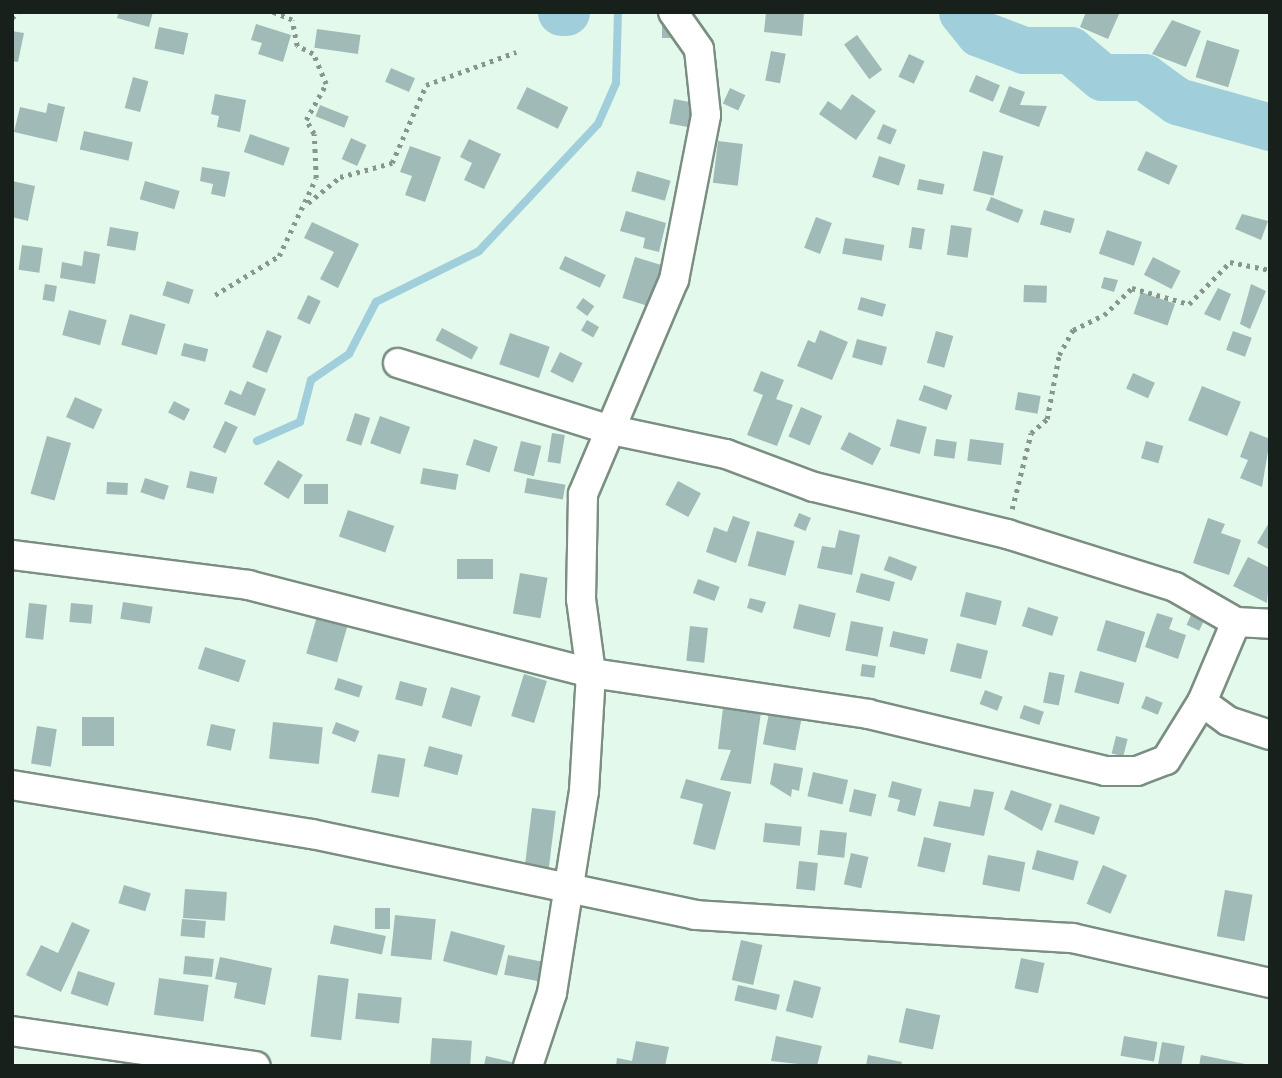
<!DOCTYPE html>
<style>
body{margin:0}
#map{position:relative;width:1282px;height:1078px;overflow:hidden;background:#e3f9eb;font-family:"Golos Text",sans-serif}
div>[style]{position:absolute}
.stream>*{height:8px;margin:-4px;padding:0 4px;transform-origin:4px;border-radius:4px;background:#a0cedb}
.river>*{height:47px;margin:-23.5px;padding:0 23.5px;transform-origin:23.5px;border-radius:23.5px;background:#a0cedb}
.building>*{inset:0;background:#a0bab7;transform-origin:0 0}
.path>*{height:4.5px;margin-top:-2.25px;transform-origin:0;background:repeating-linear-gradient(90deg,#87978d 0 3.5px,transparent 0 8.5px)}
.roads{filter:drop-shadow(2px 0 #7b8e82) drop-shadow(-2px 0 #7b8e82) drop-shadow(0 2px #7b8e82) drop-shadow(0 -2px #7b8e82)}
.minor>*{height:28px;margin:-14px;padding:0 14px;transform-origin:14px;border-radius:14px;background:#fff}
span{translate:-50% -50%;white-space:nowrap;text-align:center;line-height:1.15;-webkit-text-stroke:5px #e3f9eb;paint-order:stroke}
.frame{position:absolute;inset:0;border:14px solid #18201c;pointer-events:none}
</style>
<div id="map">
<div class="stream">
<div style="left:257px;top:441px;width:47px;rotate:-23.8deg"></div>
<div style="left:300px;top:422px;width:43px;rotate:-75.3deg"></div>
<div style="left:311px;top:380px;width:46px;rotate:-34.4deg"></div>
<div style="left:349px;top:354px;width:59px;rotate:-62.6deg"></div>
<div style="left:376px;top:302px;width:115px;rotate:-26.3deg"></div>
<div style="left:479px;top:251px;width:174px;rotate:-46.9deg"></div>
<div style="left:598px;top:124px;width:45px;rotate:-66.3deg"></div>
<div style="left:616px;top:83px;width:71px;rotate:-88.4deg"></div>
</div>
<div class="river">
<div style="left:561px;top:12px;width:5px"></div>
<div style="left:962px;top:12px;width:27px;rotate:51deg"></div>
<div style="left:979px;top:33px;width:48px;rotate:20.7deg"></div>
<div style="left:1024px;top:50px;width:46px"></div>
<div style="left:1070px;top:50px;width:42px;rotate:40.2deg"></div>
<div style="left:1102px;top:77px;width:42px"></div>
<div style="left:1144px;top:77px;width:41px;rotate:36deg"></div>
<div style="left:1177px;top:101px;width:97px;rotate:15.6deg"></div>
</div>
<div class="building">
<div style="clip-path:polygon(119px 12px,153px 12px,149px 27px,117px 18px)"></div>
<div style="clip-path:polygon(766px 12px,804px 12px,802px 36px,764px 32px)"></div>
<div style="clip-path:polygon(1086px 12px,1120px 12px,1108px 39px,1080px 27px)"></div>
<div style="clip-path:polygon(1172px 20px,1201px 31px,1186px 67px,1152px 54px)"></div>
<div style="clip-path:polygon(256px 24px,291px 35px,283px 62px,258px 54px,262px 43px,251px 40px)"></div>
<div style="left:662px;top:24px;width:15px;height:14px"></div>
<div style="left:159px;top:27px;width:30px;height:22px;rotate:12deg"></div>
<div style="left:317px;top:29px;width:44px;height:19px;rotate:8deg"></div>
<div style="clip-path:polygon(12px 31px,24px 33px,18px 62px,12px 61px)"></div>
<div style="left:857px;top:35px;width:43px;height:16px;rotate:54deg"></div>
<div style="left:1207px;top:40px;width:34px;height:39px;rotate:17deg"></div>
<div style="left:771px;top:51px;width:15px;height:30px;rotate:11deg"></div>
<div style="left:909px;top:54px;width:17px;height:25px;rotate:25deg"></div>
<div style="left:391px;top:68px;width:26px;height:15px;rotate:23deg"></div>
<div style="left:976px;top:75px;width:26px;height:18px;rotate:23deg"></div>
<div style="left:133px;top:77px;width:16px;height:32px;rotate:15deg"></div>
<div style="clip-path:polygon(1009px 86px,1025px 92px,1020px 105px,1047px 106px,1039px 127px,999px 112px)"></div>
<div style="left:527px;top:87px;width:46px;height:24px;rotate:26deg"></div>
<div style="left:730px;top:88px;width:17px;height:17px;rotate:25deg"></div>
<div style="clip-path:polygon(215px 94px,246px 100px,240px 132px,217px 127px,219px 116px,211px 114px)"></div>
<div style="clip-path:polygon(852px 94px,876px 111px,856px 140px,819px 114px,828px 101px,841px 110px)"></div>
<div style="left:674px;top:99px;width:21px;height:25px;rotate:11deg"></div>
<div style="clip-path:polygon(48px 103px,65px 107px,57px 142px,14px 132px,20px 107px,46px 113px)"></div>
<div style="left:320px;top:105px;width:31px;height:12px;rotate:22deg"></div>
<div style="left:883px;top:124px;width:15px;height:16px;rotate:23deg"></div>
<div style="left:84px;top:131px;width:50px;height:19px;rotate:13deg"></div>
<div style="left:250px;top:134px;width:42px;height:19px;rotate:19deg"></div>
<div style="left:351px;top:138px;width:17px;height:23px;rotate:24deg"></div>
<div style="clip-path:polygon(469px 139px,501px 154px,484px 189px,464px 180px,472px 163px,460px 157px)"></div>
<div style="left:718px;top:141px;width:25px;height:42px;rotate:7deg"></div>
<div style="clip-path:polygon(410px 146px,441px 157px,425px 202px,405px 195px,412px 176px,400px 172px)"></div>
<div style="left:983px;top:151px;width:21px;height:41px;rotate:14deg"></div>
<div style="left:1146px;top:151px;width:35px;height:21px;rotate:25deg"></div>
<div style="left:879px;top:156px;width:28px;height:22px;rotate:18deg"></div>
<div style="clip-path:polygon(202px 167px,230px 172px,225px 197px,211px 194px,213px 184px,200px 181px)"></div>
<div style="left:637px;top:171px;width:35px;height:21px;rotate:16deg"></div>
<div style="left:919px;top:179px;width:26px;height:11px;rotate:11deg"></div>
<div style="clip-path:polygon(12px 181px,35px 186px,28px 221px,12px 217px)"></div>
<div style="left:145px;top:181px;width:36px;height:19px;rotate:16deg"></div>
<div style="left:991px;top:197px;width:35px;height:14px;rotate:22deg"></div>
<div style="left:1044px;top:210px;width:32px;height:15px;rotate:16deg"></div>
<div style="clip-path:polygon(626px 211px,666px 223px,659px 252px,643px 248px,645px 238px,620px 231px)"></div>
<div style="clip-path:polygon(1242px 214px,1268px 221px,1261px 240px,1235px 229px)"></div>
<div style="left:816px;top:217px;width:17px;height:33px;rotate:21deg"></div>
<div style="clip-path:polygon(312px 222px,359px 244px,338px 288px,320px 279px,334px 252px,304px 238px)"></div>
<div style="left:951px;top:225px;width:21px;height:30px;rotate:8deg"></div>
<div style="left:110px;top:227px;width:29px;height:19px;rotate:10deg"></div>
<div style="left:912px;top:227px;width:13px;height:21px;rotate:9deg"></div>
<div style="left:1107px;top:230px;width:37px;height:25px;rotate:19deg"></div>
<div style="left:845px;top:238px;width:40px;height:16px;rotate:10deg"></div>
<div style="left:22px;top:245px;width:21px;height:25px;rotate:8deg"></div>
<div style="clip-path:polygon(84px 251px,100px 254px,95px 284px,60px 278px,62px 262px,82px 266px)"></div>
<div style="left:565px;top:256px;width:45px;height:14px;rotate:25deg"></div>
<div style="left:635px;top:257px;width:31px;height:43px;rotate:17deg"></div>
<div style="left:1153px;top:257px;width:31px;height:20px;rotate:27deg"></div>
<div style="clip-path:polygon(1104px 277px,1118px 280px,1114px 292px,1101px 288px)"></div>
<div style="left:167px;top:281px;width:28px;height:15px;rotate:18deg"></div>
<div style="left:45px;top:284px;width:12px;height:16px;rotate:9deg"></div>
<div style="clip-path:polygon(1251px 284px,1266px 291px,1250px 329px,1240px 324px)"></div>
<div style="left:1024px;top:285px;width:23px;height:17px;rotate:2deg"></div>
<div style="clip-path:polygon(1218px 288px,1231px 294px,1220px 321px,1204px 314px)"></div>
<div style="left:1141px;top:292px;width:36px;height:23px;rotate:19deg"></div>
<div style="left:308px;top:295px;width:14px;height:26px;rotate:25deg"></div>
<div style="left:861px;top:297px;width:26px;height:13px;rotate:16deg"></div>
<div style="left:583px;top:298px;width:14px;height:12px;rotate:36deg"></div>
<div style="left:69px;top:310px;width:39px;height:26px;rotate:15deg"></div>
<div style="left:130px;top:314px;width:37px;height:32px;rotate:16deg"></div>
<div style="left:587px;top:320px;width:14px;height:12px;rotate:30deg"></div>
<div style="left:442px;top:328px;width:41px;height:14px;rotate:28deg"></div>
<div style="left:267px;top:330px;width:16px;height:40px;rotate:22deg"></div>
<div style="clip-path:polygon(820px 330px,848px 342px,832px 380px,797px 366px,808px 340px,815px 343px)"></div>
<div style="left:936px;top:331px;width:18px;height:33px;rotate:16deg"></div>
<div style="left:1233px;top:331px;width:20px;height:20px;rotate:20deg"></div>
<div style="left:510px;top:333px;width:42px;height:33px;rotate:19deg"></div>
<div style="left:857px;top:339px;width:31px;height:19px;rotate:15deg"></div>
<div style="left:184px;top:343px;width:25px;height:13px;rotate:14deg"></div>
<div style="left:560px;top:352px;width:25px;height:22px;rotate:26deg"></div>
<div style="clip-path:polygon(761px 371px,784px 380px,776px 399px,793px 405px,777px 446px,747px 435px,763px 395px,753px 391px)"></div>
<div style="left:1133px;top:373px;width:24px;height:17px;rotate:24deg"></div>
<div style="clip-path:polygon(247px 381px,266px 389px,255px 416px,224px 404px,230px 390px,241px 395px)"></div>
<div style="left:924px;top:385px;width:30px;height:16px;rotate:20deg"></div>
<div style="left:1202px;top:386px;width:42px;height:37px;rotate:22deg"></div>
<div style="left:1018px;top:392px;width:23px;height:18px;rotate:10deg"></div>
<div style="left:75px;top:397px;width:30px;height:22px;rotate:24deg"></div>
<div style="left:174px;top:401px;width:18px;height:13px;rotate:27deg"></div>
<div style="left:801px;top:407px;width:23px;height:32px;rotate:23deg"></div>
<div style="left:355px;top:413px;width:16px;height:29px;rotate:18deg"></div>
<div style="left:380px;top:416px;width:32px;height:29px;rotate:20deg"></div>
<div style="left:897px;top:419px;width:31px;height:28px;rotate:15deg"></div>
<div style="left:225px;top:421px;width:14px;height:29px;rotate:25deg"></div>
<div style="clip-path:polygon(1250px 431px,1270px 439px,1262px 487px,1240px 478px,1248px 460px,1240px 457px)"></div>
<div style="left:849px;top:432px;width:36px;height:19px;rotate:27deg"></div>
<div style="left:552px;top:433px;width:13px;height:29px;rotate:9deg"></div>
<div style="left:47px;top:436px;width:25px;height:60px;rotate:16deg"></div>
<div style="left:474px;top:439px;width:25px;height:27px;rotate:18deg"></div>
<div style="left:936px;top:439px;width:21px;height:17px;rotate:8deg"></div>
<div style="left:970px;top:439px;width:34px;height:22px;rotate:7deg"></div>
<div style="left:521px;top:441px;width:21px;height:31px;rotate:14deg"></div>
<div style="left:1146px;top:441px;width:18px;height:18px;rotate:16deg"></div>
<div style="left:278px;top:460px;width:29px;height:28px;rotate:31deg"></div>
<div style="left:423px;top:468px;width:36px;height:16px;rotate:10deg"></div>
<div style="left:190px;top:471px;width:28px;height:17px;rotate:13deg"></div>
<div style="left:145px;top:478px;width:25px;height:15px;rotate:18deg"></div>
<div style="left:527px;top:478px;width:39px;height:15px;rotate:10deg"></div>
<div style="left:678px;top:481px;width:26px;height:27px;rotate:28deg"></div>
<div style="left:107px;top:482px;width:21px;height:12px;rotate:3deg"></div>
<div style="left:328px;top:484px;width:20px;height:24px;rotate:90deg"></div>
<div style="left:348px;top:510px;width:49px;height:28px;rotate:19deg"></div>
<div style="left:799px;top:513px;width:13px;height:14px;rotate:23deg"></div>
<div style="clip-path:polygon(733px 516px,750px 522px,736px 563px,706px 552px,714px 527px,727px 532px)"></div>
<div style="clip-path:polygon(1208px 518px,1225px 524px,1221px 533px,1241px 540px,1229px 575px,1193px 563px)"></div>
<div style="clip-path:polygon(1270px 521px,1270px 550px,1257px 543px)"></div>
<div style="clip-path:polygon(839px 530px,860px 535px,852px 575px,817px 568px,822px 546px,835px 548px)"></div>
<div style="left:757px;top:531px;width:39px;height:36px;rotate:15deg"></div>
<div style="left:889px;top:556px;width:30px;height:15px;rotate:21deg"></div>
<div style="clip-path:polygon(1248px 557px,1270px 568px,1267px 603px,1233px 586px)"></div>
<div style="left:457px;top:559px;width:36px;height:20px"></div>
<div style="left:520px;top:573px;width:28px;height:41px;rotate:10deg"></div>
<div style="left:861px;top:573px;width:35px;height:20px;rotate:15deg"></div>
<div style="left:698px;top:579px;width:23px;height:15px;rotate:20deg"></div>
<div style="left:966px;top:592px;width:37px;height:25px;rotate:14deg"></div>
<div style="clip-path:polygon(750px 598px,766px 602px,762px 613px,747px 608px)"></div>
<div style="left:123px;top:602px;width:30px;height:17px;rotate:9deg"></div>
<div style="left:29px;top:603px;width:18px;height:35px;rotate:6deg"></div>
<div style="left:71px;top:603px;width:22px;height:19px;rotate:5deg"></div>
<div style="left:799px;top:604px;width:38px;height:25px;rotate:14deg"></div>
<div style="left:1028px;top:607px;width:32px;height:20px;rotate:18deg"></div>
<div style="clip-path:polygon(1157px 613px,1173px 618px,1169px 629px,1186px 635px,1178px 659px,1145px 647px)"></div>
<div style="left:1192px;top:613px;width:14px;height:13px;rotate:25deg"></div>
<div style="left:317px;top:616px;width:32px;height:39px;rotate:16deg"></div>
<div style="left:1106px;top:620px;width:41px;height:32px;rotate:17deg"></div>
<div style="left:851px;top:621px;width:33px;height:30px;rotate:11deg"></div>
<div style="left:690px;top:626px;width:18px;height:35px;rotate:6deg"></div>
<div style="left:893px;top:631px;width:36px;height:16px;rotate:13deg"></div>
<div style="left:957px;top:643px;width:32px;height:29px;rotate:14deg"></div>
<div style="left:205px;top:647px;width:43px;height:23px;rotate:18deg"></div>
<div style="left:862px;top:664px;width:14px;height:12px;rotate:8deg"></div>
<div style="left:1080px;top:671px;width:46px;height:22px;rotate:15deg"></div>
<div style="left:1049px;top:672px;width:16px;height:31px;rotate:11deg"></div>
<div style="left:524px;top:674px;width:24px;height:44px;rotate:17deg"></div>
<div style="left:338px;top:678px;width:26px;height:12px;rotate:18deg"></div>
<div style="left:400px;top:681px;width:28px;height:19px;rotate:15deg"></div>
<div style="left:451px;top:687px;width:31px;height:32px;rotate:17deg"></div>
<div style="left:985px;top:690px;width:19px;height:15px;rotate:21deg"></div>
<div style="left:1146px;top:696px;width:18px;height:13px;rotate:22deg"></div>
<div style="clip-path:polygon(724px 700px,762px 705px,751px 784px,720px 780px,731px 750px,718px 749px)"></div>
<div style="left:1024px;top:705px;width:21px;height:14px;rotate:19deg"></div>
<div style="left:770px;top:708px;width:33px;height:37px;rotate:11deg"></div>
<div style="left:114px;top:717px;width:29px;height:32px;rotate:90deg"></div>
<div style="left:273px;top:722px;width:50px;height:37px;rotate:6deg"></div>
<div style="left:336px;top:722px;width:25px;height:12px;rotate:21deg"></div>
<div style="left:211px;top:724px;width:25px;height:22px;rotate:12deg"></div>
<div style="left:37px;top:726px;width:20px;height:38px;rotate:9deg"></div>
<div style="left:1116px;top:736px;width:12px;height:18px;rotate:14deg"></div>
<div style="left:429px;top:746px;width:35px;height:21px;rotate:15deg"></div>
<div style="left:378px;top:754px;width:28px;height:39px;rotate:10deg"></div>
<div style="clip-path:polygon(774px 763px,803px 768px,799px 791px,792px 789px,791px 797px,770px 784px)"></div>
<div style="left:813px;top:772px;width:36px;height:25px;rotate:13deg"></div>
<div style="clip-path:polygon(686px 779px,731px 792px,715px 850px,693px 844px,703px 804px,680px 798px)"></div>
<div style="clip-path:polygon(892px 781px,922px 789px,915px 816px,897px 811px,900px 800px,888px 797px)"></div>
<div style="left:854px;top:789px;width:23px;height:23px;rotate:13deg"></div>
<div style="clip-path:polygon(974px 789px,994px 792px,984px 836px,933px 826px,939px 801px,970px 807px)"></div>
<div style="clip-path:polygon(1011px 790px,1052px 804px,1042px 831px,1004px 809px)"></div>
<div style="left:1060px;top:804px;width:42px;height:19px;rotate:18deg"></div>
<div style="left:532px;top:808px;width:24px;height:60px;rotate:7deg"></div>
<div style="left:765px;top:823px;width:37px;height:19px;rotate:6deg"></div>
<div style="left:820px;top:830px;width:27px;height:25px;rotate:6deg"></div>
<div style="left:924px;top:837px;width:28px;height:30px;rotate:13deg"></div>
<div style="left:1037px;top:850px;width:43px;height:20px;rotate:15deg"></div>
<div style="left:851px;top:853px;width:18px;height:32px;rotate:13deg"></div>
<div style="left:988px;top:855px;width:38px;height:30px;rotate:11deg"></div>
<div style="left:799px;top:861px;width:19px;height:28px;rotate:6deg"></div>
<div style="left:1103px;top:865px;width:26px;height:42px;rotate:23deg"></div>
<div style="left:124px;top:885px;width:28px;height:19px;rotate:17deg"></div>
<div style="left:185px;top:889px;width:42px;height:29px;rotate:4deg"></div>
<div style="left:1225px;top:890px;width:28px;height:47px;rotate:10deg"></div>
<div style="left:375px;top:908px;width:15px;height:21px"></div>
<div style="left:395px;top:915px;width:41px;height:41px;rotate:6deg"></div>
<div style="left:182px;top:919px;width:24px;height:17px;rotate:5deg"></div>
<div style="clip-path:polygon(72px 922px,90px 930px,61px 992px,26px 975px,41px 945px,58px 953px)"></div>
<div style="left:334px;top:925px;width:53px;height:19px;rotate:12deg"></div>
<div style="left:451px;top:931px;width:56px;height:31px;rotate:15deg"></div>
<div style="left:741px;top:940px;width:22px;height:41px;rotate:13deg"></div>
<div style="left:508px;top:955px;width:43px;height:20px;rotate:11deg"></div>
<div style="left:185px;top:956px;width:29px;height:18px;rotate:6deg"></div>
<div style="clip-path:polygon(220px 957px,272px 968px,265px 1005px,234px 998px,237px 983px,215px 979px)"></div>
<div style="left:1021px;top:958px;width:24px;height:31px;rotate:12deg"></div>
<div style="left:78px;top:971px;width:39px;height:24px;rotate:18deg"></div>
<div style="left:318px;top:975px;width:31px;height:62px;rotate:7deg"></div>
<div style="left:159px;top:978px;width:50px;height:37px;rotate:8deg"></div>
<div style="left:794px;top:980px;width:28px;height:32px;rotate:15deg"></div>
<div style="left:738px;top:985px;width:43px;height:16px;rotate:13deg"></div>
<div style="left:358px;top:993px;width:44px;height:26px;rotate:6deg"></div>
<div style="left:906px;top:1008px;width:35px;height:35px;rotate:12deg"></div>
<div style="clip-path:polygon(776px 1036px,822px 1046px,817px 1066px,771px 1061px)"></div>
<div style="left:1124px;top:1036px;width:34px;height:20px;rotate:10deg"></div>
<div style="left:432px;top:1038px;width:40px;height:28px;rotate:4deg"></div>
<div style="clip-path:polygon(636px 1041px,669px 1047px,665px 1066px,616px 1066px,617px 1058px,632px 1061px)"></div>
<div style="left:1162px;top:1042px;width:23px;height:22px;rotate:10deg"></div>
<div style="clip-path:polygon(868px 1055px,902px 1062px,901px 1066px,866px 1066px)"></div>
<div style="clip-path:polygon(1201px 1055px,1250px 1065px,1250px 1066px,1199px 1066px)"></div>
<div style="clip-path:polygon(486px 1056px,516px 1063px,516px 1066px,484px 1066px)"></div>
</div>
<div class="path">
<div style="left:12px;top:18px;width:9px;rotate:-41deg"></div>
<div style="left:308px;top:203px;width:41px;rotate:-39.1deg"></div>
<div style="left:340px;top:177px;width:54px;rotate:-15.1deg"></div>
<div style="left:392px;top:163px;width:85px;rotate:-66.4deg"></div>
<div style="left:426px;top:85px;width:96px;rotate:-20.1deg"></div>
<div style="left:215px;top:295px;width:75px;rotate:-31.4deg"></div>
<div style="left:279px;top:256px;width:86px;rotate:-64.6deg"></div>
<div style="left:316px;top:178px;width:44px;rotate:-92.6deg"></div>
<div style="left:314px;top:134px;width:16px;rotate:-120deg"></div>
<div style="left:306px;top:120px;width:41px;rotate:-60.9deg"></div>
<div style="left:326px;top:84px;width:33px;rotate:-113deg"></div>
<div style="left:313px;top:54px;width:18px;rotate:-153deg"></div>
<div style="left:297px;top:46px;width:26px;rotate:-101deg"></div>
<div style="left:292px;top:20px;width:22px;rotate:-158deg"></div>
<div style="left:1012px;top:509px;width:78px;rotate:-76deg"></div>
<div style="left:1031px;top:433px;width:21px;rotate:-41deg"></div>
<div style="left:1047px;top:419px;width:65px;rotate:-79.4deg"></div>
<div style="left:1059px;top:355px;width:29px;rotate:-61deg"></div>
<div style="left:1073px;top:330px;width:34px;rotate:-26deg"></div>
<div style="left:1104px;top:315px;width:39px;rotate:-44deg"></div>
<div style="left:1132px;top:288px;width:59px;rotate:15.7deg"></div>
<div style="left:1189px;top:304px;width:59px;rotate:-45.7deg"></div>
<div style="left:1230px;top:262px;width:41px;rotate:11.3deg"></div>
</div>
<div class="roads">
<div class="minor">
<div style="left:398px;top:363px;width:219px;rotate:17.5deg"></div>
<div style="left:607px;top:429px;width:122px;rotate:11.9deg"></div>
<div style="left:726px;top:454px;width:94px;rotate:20.6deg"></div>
<div style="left:814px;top:487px;width:199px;rotate:13.7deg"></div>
<div style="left:1007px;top:534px;width:176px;rotate:17.5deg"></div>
<div style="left:1175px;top:587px;width:70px;rotate:29.8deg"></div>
<div style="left:1236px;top:622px;width:34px;rotate:3deg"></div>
<div style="left:12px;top:555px;width:238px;rotate:7.2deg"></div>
<div style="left:248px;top:585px;width:354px;rotate:14.4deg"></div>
<div style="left:591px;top:673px;width:280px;rotate:8.4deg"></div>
<div style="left:868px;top:714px;width:244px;rotate:13.5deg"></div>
<div style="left:1105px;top:771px;width:32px"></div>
<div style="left:1137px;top:771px;width:31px;rotate:-21deg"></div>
<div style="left:1166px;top:760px;width:68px;rotate:-58.2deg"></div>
<div style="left:1202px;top:702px;width:87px;rotate:-67deg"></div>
<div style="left:1202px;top:702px;width:32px;rotate:36deg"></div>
<div style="left:1228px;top:721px;width:44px;rotate:18.4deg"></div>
<div style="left:12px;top:785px;width:304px;rotate:9.3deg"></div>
<div style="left:312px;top:834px;width:391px;rotate:11.9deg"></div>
<div style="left:695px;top:915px;width:378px;rotate:3.5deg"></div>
<div style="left:1072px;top:938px;width:203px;rotate:12.8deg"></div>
<div style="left:12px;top:1031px;width:246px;rotate:8.2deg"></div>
<div style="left:528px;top:1066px;width:77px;rotate:-71.8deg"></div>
<div style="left:552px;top:993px;width:205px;rotate:-81deg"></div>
<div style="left:584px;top:791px;width:118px;rotate:-86.6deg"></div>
<div style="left:591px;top:673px;width:75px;rotate:-97.7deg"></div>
<div style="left:581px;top:599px;width:105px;rotate:-88.9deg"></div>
<div style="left:583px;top:494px;width:233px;rotate:-67deg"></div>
<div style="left:674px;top:280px;width:168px;rotate:-79deg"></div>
<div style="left:706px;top:115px;width:66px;rotate:-96.1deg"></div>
<div style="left:699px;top:49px;width:45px;rotate:-125.1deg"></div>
</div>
</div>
<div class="frame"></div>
</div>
